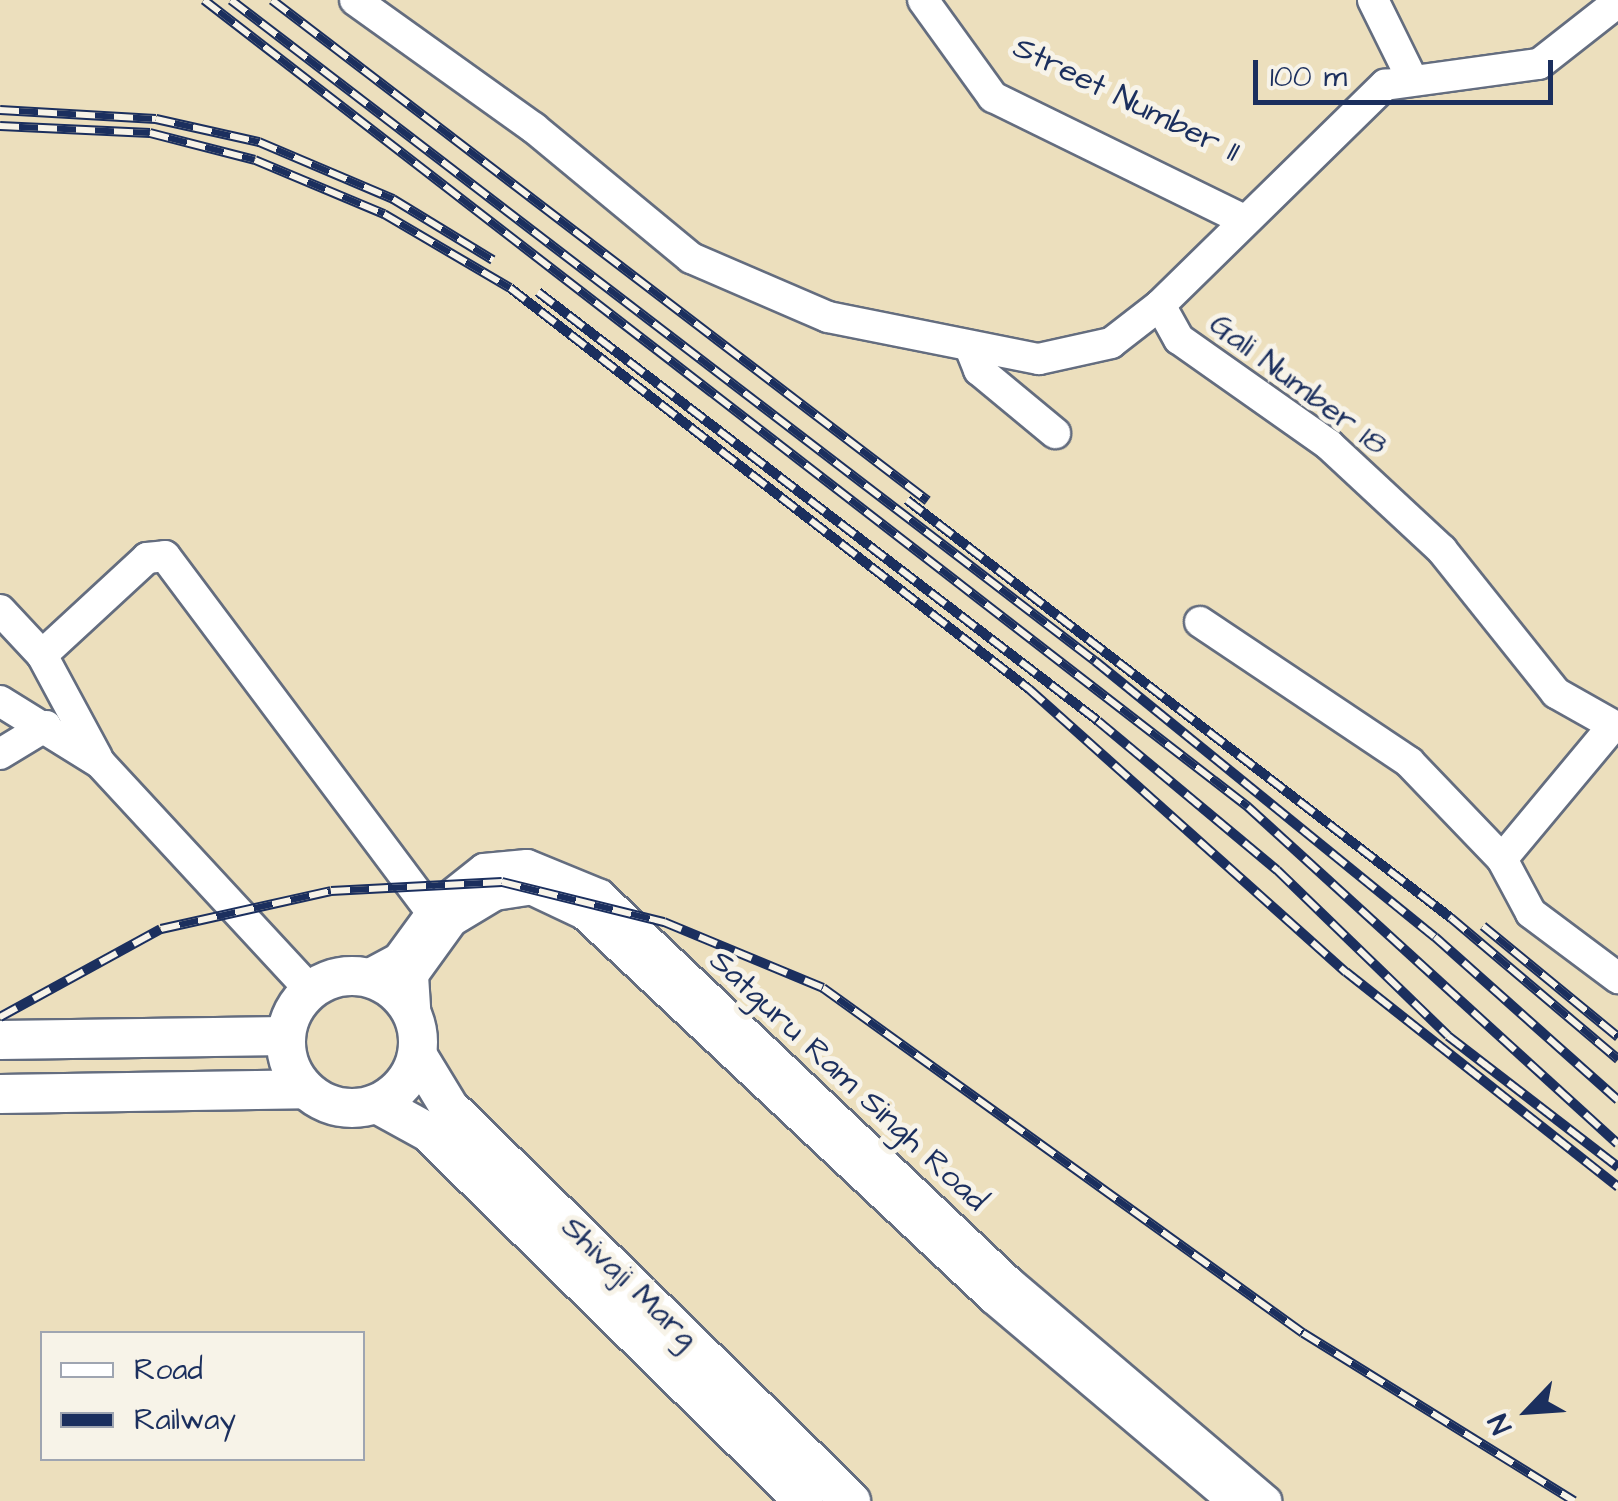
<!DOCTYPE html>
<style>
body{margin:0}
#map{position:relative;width:1618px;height:1501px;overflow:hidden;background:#ecdfbd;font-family:"Architects Daughter",sans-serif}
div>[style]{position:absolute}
.roads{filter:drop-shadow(2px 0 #646d7f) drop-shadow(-2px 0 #646d7f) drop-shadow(0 2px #646d7f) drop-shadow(0 -2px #646d7f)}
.minor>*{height:30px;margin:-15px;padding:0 15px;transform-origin:15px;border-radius:15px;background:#fff}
.major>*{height:38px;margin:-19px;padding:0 19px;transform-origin:19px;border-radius:19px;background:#fff}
.major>.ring{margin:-19px;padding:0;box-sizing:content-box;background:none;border:38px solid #fff;border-radius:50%}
.rail>*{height:10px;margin-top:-5px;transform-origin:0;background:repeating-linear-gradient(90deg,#f7f3e8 0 19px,#1b2f5e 0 38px);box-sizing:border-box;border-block:2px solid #1b2f5e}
span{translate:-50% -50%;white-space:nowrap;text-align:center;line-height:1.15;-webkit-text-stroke:10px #f7f3e8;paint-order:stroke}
.street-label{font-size:32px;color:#1b2f5e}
.legend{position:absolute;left:40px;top:1331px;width:325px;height:130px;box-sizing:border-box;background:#f7f3e8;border:2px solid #9fa5b1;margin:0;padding:12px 18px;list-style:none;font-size:30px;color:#1b2f5e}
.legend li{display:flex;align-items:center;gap:20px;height:50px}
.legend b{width:50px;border:2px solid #9fa5b1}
.north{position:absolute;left:1478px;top:1361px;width:100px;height:100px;-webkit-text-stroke:8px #f7f3e8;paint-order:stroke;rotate:245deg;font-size:28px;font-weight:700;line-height:40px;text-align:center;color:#1b2f5e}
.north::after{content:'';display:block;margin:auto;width:35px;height:45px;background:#1b2f5e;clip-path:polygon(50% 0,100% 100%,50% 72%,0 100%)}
.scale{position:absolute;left:1253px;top:60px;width:300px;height:45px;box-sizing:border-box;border:5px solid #1b2f5e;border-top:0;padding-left:12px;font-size:30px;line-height:35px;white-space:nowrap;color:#1b2f5e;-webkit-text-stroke:8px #f7f3e8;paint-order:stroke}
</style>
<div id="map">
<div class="roads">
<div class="minor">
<div style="left:355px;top:0;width:220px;rotate:35.6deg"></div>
<div style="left:534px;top:128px;width:204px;rotate:39.6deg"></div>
<div style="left:691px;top:258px;width:149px;rotate:23.3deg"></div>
<div style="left:828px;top:317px;width:215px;rotate:11.3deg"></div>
<div style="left:1039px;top:359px;width:74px;rotate:-12.5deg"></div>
<div style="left:1111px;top:343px;width:62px;rotate:-37.8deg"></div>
<div style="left:1160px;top:305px;width:315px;rotate:-44.4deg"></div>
<div style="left:1385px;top:85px;width:155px;rotate:-7.8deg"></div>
<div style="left:1539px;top:64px;width:100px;rotate:-38.1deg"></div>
<div style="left:923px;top:0;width:120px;rotate:54.2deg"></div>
<div style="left:993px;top:97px;width:277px;rotate:26.1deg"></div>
<div style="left:1373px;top:0;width:84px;rotate:63.7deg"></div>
<div style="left:1160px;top:305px;width:39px;rotate:61deg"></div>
<div style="left:1179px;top:339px;width:184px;rotate:35.2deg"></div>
<div style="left:1329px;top:445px;width:154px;rotate:42.9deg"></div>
<div style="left:1442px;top:550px;width:183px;rotate:51.4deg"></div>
<div style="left:1556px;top:693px;width:71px;rotate:29.4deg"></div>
<div style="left:971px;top:350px;width:22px;rotate:68deg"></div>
<div style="left:979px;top:370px;width:99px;rotate:39.7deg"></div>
<div style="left:0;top:610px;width:62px;rotate:47deg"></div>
<div style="left:42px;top:655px;width:116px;rotate:61.7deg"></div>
<div style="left:1200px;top:622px;width:252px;rotate:33.8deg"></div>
<div style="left:1409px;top:762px;width:134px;rotate:46.2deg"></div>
<div style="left:1502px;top:859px;width:61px;rotate:61.8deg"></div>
<div style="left:1531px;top:913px;width:109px;rotate:36.8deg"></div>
<div style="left:42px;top:655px;width:143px;rotate:-42.7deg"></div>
<div style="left:147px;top:558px;width:18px;rotate:-6deg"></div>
<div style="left:165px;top:556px;width:446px;rotate:53.2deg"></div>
<div style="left:0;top:701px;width:118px;rotate:31.8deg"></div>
<div style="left:100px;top:763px;width:309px;rotate:47.2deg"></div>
<div style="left:0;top:754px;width:54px;rotate:-31.3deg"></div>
<div style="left:1502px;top:859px;width:172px;rotate:-50.2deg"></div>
<div style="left:366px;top:976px;width:36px;rotate:-28deg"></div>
<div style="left:398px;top:959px;width:64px;rotate:-53.8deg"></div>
<div style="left:436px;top:907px;width:61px;rotate:-38.4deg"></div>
<div style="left:484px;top:869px;width:43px;rotate:-5.3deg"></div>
<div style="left:527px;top:865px;width:79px;rotate:22.3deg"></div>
<div style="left:600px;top:895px;width:563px;rotate:43.42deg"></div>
<div style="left:1009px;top:1282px;width:338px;rotate:40.4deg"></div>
<div style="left:416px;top:1022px;width:47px;rotate:-93.7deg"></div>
<div style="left:413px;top:975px;width:67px;rotate:-54.2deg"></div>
<div style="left:452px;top:921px;width:50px;rotate:-31.2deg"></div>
<div style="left:495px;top:895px;width:36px;rotate:-9deg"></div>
<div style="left:531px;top:889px;width:59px;rotate:25.3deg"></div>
<div style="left:584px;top:914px;width:562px;rotate:43.2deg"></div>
<div style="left:994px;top:1299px;width:313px;rotate:40.2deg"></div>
</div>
<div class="major">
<div class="ring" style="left:286px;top:976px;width:94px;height:94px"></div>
<div style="left:0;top:1040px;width:286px;rotate:-0.8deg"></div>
<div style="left:418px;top:1056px;width:60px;rotate:58.7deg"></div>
<div style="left:449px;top:1107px;width:563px;rotate:44.42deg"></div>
<div style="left:0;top:1094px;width:305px;rotate:-0.9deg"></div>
<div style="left:377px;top:1104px;width:58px;rotate:28.8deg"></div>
<div style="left:428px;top:1132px;width:527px;rotate:44.46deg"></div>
</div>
</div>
<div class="rail">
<div style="left:204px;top:0;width:1320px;rotate:37.7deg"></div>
<div style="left:1248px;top:807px;width:500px;rotate:42.33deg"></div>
<div style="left:231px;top:0;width:1088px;rotate:37.42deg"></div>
<div style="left:1095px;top:661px;width:438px;rotate:39.1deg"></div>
<div style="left:1435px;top:937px;width:245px;rotate:41.7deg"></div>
<div style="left:272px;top:0;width:825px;rotate:37.37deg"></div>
<div style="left:0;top:110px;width:156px;rotate:3.3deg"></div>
<div style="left:156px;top:119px;width:106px;rotate:12.6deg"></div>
<div style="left:259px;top:142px;width:146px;rotate:23deg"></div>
<div style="left:393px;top:199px;width:117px;rotate:31.4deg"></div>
<div style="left:0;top:126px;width:150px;rotate:2.7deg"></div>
<div style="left:150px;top:133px;width:108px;rotate:14.4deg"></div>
<div style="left:255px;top:160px;width:140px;rotate:22.7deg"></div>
<div style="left:384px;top:214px;width:146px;rotate:30.4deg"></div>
<div style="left:510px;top:288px;width:656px;rotate:37.69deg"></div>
<div style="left:1029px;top:689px;width:425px;rotate:41.8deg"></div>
<div style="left:1346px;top:972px;width:347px;rotate:38.3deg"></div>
<div style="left:538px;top:292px;width:705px;rotate:37.45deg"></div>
<div style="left:1098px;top:721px;width:233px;rotate:39.8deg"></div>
<div style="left:1277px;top:870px;width:238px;rotate:44.1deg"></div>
<div style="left:1448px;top:1036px;width:215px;rotate:37.6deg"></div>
<div style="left:907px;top:500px;width:686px;rotate:37.54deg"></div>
<div style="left:1451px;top:918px;width:219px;rotate:40.2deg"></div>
<div style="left:1483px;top:926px;width:175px;rotate:39.4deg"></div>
<div style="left:0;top:1017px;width:183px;rotate:-28.7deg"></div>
<div style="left:161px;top:929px;width:174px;rotate:-12.6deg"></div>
<div style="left:331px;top:891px;width:171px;rotate:-3deg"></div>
<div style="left:502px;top:882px;width:167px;rotate:13.9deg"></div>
<div style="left:664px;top:922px;width:172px;rotate:22.5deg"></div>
<div style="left:823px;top:988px;width:591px;rotate:35.71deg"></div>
<div style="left:1303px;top:1333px;width:319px;rotate:31.8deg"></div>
</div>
<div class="street-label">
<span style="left:1126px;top:100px;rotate:26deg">Street Number 11</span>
<span style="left:1298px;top:385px;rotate:37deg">Gali Number 18</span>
<span style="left:848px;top:1081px;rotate:43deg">Satguru Ram Singh Road</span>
<span style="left:629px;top:1283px;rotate:44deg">Shivaji Marg</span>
</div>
<ul class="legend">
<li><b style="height:12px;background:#fff"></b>Road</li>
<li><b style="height:12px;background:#1b2f5e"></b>Railway</li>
</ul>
<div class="north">N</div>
<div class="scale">100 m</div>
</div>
